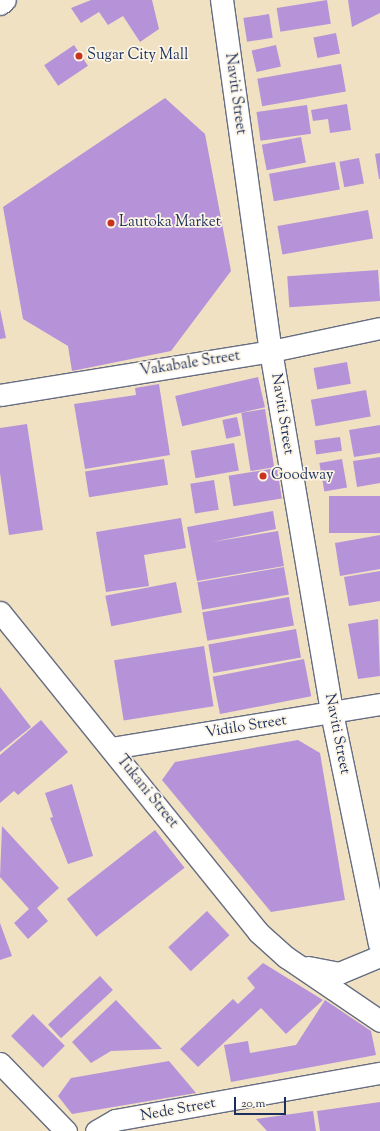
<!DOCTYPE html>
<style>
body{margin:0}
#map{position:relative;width:380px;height:1131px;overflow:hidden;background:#f0e1c3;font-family:"Sorts Mill Goudy",serif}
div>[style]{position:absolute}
.building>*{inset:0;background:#b693d9;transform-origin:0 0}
.roads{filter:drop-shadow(1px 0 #666d81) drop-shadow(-1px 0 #666d81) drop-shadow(0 1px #666d81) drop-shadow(0 -1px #666d81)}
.minor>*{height:21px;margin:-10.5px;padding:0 10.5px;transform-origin:10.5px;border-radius:10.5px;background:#fff}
.major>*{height:22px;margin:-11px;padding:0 11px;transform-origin:11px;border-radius:11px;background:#fff}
.dots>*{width:11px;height:11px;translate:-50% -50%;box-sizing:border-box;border:2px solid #fcf5e5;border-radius:50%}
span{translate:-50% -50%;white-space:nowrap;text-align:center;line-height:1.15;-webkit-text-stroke:3.5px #fcf5e5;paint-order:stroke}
.poi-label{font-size:15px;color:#1b2f5e}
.left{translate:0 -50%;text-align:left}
.street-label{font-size:15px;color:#1b2f5e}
.scale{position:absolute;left:234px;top:1097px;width:52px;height:18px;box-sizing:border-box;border:2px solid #1b2f5e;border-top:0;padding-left:5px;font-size:12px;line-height:14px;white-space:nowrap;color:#1b2f5e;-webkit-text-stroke:3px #fcf5e5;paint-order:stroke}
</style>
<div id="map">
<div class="building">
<div style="clip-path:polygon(91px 0,152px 0,159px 29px,140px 42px,123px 16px,108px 25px,99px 12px,81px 23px,71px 8px)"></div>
<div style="left:327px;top:0;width:24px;height:51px;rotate:81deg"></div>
<div style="clip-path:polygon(348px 0,380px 0,380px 13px,352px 27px)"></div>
<div style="left:269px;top:14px;width:24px;height:26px;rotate:81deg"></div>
<div style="left:336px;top:33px;width:21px;height:23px;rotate:79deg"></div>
<div style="left:74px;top:45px;width:25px;height:36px;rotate:56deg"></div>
<div style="left:276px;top:45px;width:22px;height:25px;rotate:77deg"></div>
<div style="left:341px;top:64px;width:28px;height:85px;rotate:80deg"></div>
<div style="clip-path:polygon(165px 98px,205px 134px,231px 271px,171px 351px,72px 371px,68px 346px,23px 319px,3px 207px)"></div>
<div style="clip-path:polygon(347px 104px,351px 130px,330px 133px,328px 119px,313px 121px,311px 110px)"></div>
<div style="left:307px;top:105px;width:29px;height:51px;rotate:82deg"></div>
<div style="left:301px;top:137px;width:26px;height:40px;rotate:79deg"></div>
<div style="clip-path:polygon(380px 153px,380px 179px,379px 179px,375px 154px)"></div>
<div style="left:359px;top:158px;width:26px;height:20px;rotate:79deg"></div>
<div style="left:335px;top:162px;width:28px;height:67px;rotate:80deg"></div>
<div style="left:368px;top:210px;width:29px;height:92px;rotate:80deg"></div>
<div style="left:378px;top:270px;width:31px;height:91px;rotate:86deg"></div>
<div style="clip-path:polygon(0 309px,6px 338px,0 339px)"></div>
<div style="left:347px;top:362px;width:22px;height:34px;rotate:80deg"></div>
<div style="left:258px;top:377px;width:31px;height:85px;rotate:77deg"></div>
<div style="clip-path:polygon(159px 384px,170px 455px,85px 469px,74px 404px,136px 395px,135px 388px)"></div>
<div style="left:366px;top:390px;width:27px;height:56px;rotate:80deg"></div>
<div style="left:265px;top:409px;width:59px;height:24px;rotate:81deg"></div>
<div style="left:237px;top:417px;width:19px;height:15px;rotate:78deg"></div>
<div style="clip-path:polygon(27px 424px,43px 530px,9px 535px,0 473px,0 428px)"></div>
<div style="clip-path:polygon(380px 425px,380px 453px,354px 457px,349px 430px)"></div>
<div style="left:340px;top:437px;width:14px;height:26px;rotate:82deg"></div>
<div style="left:234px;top:443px;width:28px;height:44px;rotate:80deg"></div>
<div style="clip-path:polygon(380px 457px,380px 483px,357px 487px,353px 461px)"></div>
<div style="left:164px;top:459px;width:26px;height:80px;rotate:81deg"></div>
<div style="left:342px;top:459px;width:29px;height:23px;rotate:80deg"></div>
<div style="left:277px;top:468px;width:31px;height:49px;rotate:81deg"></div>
<div style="left:214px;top:480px;width:30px;height:24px;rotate:81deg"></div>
<div style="left:380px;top:496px;width:37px;height:51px;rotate:90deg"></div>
<div style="clip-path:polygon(273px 511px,276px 529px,212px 542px,278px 531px,284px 566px,197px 581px,187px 527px)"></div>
<div style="clip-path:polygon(181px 518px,186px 548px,144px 555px,149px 586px,106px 592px,96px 532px)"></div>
<div style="clip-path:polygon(380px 535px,380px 569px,340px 576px,335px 543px)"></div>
<div style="left:284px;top:567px;width:28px;height:88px;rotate:80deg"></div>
<div style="clip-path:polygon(380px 571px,380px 601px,349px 606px,344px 577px)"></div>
<div style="left:176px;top:582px;width:31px;height:72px;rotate:79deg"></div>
<div style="left:289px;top:597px;width:29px;height:88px;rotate:80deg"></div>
<div style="clip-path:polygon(378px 619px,380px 676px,358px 679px,348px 624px)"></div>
<div style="left:296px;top:629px;width:29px;height:89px;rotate:80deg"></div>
<div style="left:204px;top:646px;width:61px;height:91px;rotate:81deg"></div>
<div style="left:304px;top:659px;width:38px;height:93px;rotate:79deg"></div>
<div style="clip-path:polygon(0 687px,31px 727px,0 752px)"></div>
<div style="clip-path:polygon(41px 720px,68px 752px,18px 795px,14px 791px,0 803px,0 755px)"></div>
<div style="clip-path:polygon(298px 740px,320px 753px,345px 900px,271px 912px,162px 780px,175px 762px)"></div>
<div style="clip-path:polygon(72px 784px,93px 856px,68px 864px,50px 818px,53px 817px,45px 793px)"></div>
<div style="clip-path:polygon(2px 826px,59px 888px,37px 908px,48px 921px,28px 939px,14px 923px,29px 909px,0 877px)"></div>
<div style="left:155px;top:830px;width:48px;height:112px;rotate:52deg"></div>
<div style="left:207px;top:911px;width:33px;height:53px;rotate:47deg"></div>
<div style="clip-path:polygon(0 923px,12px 956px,0 960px)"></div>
<div style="clip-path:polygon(263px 963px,323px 1000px,286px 1034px,261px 1008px,198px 1067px,180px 1049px,233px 999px,238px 1004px,255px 988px,247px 978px)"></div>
<div style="left:100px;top:976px;width:19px;height:71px;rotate:47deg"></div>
<div style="clip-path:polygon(116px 1000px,162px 1049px,111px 1051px,91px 1063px,72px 1042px)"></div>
<div style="clip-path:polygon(325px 1000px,371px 1031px,376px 1055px,231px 1082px,224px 1045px,248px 1041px,250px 1053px,296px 1045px)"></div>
<div style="left:33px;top:1014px;width:45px;height:31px;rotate:45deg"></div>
<div style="clip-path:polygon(169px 1061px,196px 1093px,72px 1114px,58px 1096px,71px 1078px)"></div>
<div style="clip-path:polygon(380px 1102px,380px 1131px,320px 1131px,317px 1111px)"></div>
<div style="clip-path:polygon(313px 1111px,316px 1131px,267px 1131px,256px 1119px)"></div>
</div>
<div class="roads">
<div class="minor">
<div style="left:0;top:4px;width:6px;rotate:-39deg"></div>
<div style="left:0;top:395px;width:275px;rotate:-9.2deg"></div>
<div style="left:271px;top:351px;width:111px;rotate:-11.9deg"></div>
<div style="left:0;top:612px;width:411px;rotate:51.1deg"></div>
<div style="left:258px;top:932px;width:38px;rotate:42deg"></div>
<div style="left:286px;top:957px;width:114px;rotate:34.2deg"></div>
<div style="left:112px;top:748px;width:272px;rotate:-9.3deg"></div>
<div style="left:308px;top:967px;width:32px;rotate:11deg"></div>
<div style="left:339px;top:973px;width:44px;rotate:-22.5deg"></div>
<div style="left:0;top:1063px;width:95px;rotate:45.9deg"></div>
<div style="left:96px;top:1131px;width:22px;rotate:-30deg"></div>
<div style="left:115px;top:1120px;width:269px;rotate:-10.1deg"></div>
</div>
<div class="major">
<div style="left:222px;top:0;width:354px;rotate:82.1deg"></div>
<div style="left:271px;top:351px;width:367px;rotate:80.4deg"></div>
<div style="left:332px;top:713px;width:236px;rotate:78.3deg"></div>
</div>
</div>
<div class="dots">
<div style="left:79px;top:56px;background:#c8321e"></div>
<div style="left:111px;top:223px;background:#c8321e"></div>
<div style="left:263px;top:476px;background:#c8321e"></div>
</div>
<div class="poi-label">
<span class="left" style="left:87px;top:56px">Sugar City Mall</span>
<span class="left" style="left:119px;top:223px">Lautoka Market</span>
<span class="left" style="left:271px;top:476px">Goodway</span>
</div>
<div class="street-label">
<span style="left:235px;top:94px;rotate:82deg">Naviti Street</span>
<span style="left:190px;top:364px;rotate:-9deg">Vakabale Street</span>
<span style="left:282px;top:414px;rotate:81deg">Naviti Street</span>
<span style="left:246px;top:727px;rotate:-9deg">Vidilo Street</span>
<span style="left:337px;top:734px;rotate:79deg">Naviti Street</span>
<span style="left:147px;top:792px;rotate:51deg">Tukani Street</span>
<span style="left:178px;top:1110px;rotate:-10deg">Nede Street</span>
</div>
<div class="scale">20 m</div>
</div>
